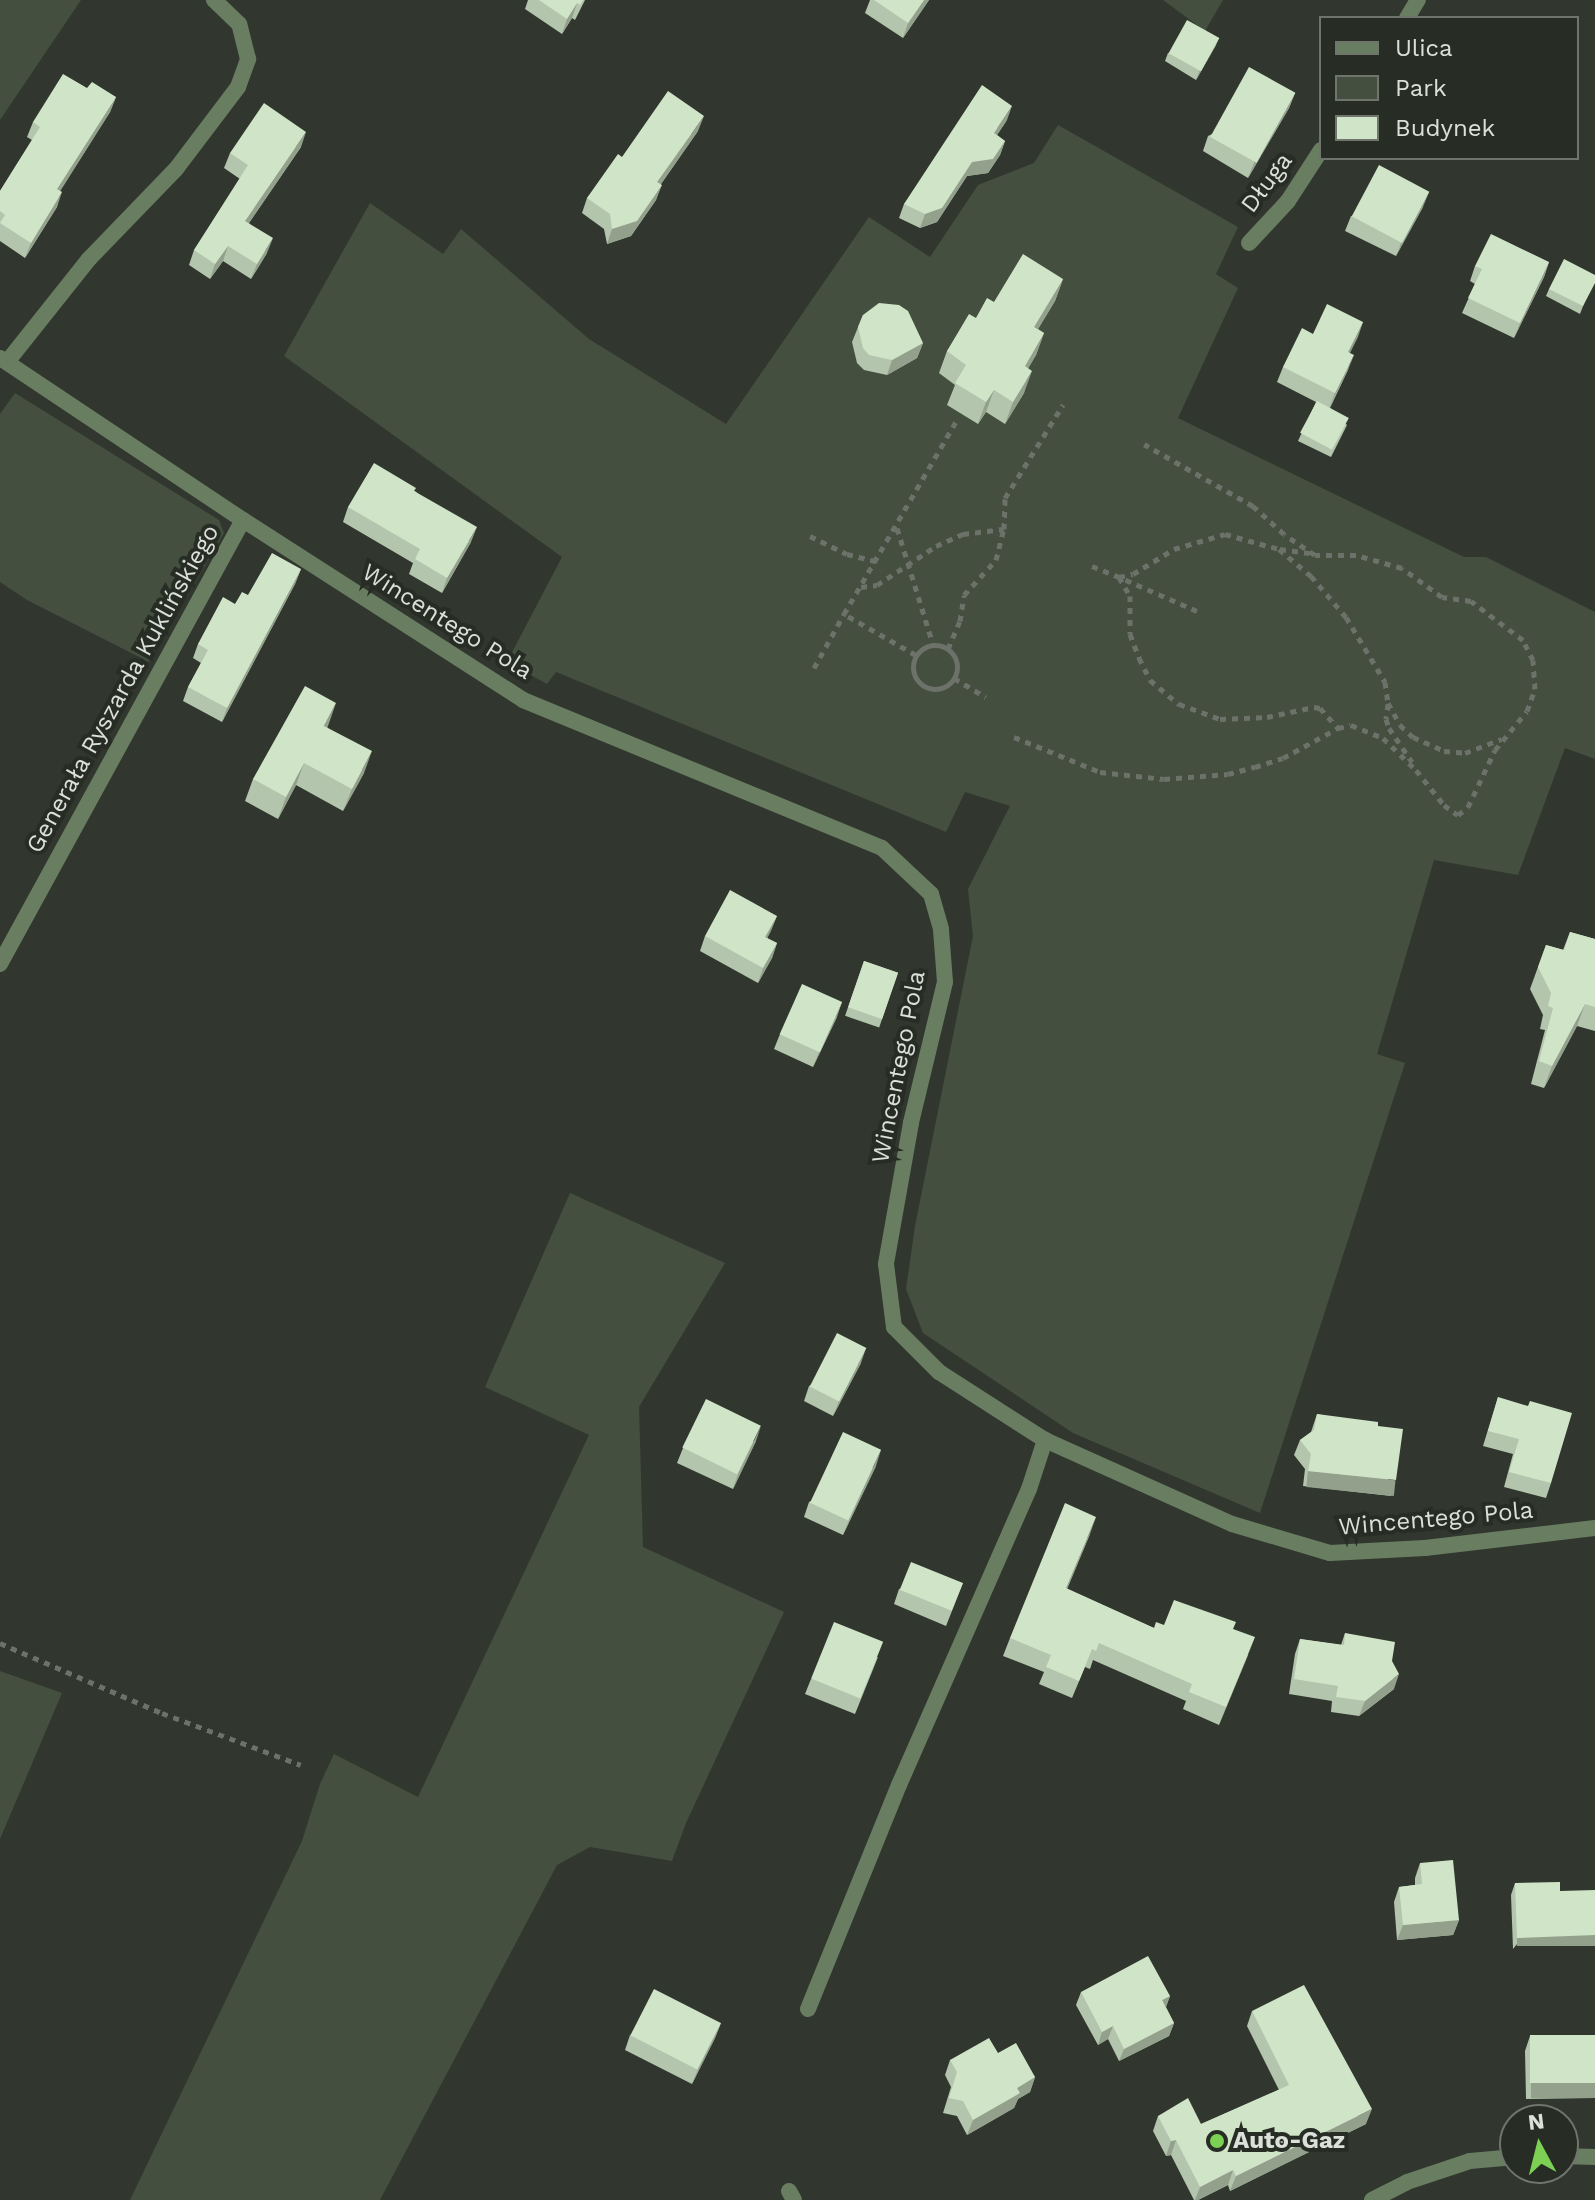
<!DOCTYPE html>
<meta charset="utf-8">
<style>
body{margin:0}
#map{position:relative;width:1595px;height:2200px;overflow:hidden;background:#31372e;font-family:"Work Sans",sans-serif}
div>[style]{position:absolute}
.green>*{inset:0;background:#444f3f}
.path>*{height:5px;margin-top:-2.5px;transform-origin:0;background:repeating-linear-gradient(90deg,#6c7169 0 6px,transparent 0 12px)}
.path>.ring{margin:-2.5px;padding:0;box-sizing:content-box;background:none;border:5px solid #6c7169;border-radius:50%}
.service>*{height:16px;margin:-8px;padding:0 8px;transform-origin:8px;border-radius:8px;background:#697d61}
.minor>*{height:16px;margin:-8px;padding:0 8px;transform-origin:8px;border-radius:8px;background:#697d61}
.wall>*{inset:0;background:#b3c5ac;transform-origin:0 0}
.shaded-wall>*{inset:0;background:#92a08c;transform-origin:0 0}
.building>*{inset:0;background:#d0e5c8;transform-origin:0 0}
.dots>*{width:22px;height:22px;translate:-50% -50%;box-sizing:border-box;border:4px solid #272d24;border-radius:50%}
span{translate:-50% -50%;white-space:nowrap;text-align:center;line-height:1.15;-webkit-text-stroke:8px #272d24;paint-order:stroke}
.street-label{font-size:24px;color:#dce0db}
.poi-label{font-size:24px;color:#dce0db;font-weight:700}
.left{translate:0 -50%;text-align:left}
.legend{position:absolute;left:1319px;top:16px;width:260px;height:144px;box-sizing:border-box;background:#272d24;border:2px solid #6f756d;margin:0;padding:10px 14px;list-style:none;font-size:24px;color:#dce0db}
.legend li{display:flex;align-items:center;gap:16px;height:40px}
.legend b{width:40px;border:2px solid #6f756d}
.north{position:absolute;left:1499px;top:2104px;width:80px;height:80px;box-sizing:border-box;background:#272d24;border:2px solid #6f756d;border-radius:50%;rotate:353deg;font-size:22px;font-weight:700;line-height:32px;text-align:center;color:#dce0db}
.north::after{content:'';display:block;margin:auto;width:28px;height:36px;background:#7cd155;clip-path:polygon(50% 0,100% 100%,50% 72%,0 100%)}
</style>
<div id="map">
<div class="green">
<div style="clip-path:polygon(0 0,81px 0,0 120px)"></div>
<div style="clip-path:polygon(1163px 0,1223px 0,1205px 31px)"></div>
<div style="clip-path:polygon(1058px 125px,1238px 227px,1216px 274px,1238px 288px,1178px 418px,1464px 557px,1486px 557px,1595px 612px,1595px 759px,1565px 748px,1518px 875px,1434px 860px,1377px 1054px,1405px 1063px,1260px 1513px,1073px 1433px,923px 1333px,906px 1289px,915px 1226px,973px 936px,968px 889px,1010px 806px,965px 792px,946px 832px,556px 672px,547px 684px,507px 662px,562px 557px,284px 356px,370px 203px,443px 254px,461px 229px,589px 339px,726px 424px,869px 217px,930px 257px,978px 185px,1034px 163px)"></div>
<div style="clip-path:polygon(15px 393px,219px 520px,224px 533px,149px 662px,27px 600px,0 582px,0 414px)"></div>
<div style="clip-path:polygon(570px 1193px,725px 1263px,639px 1407px,643px 1547px,784px 1612px,686px 1823px,672px 1861px,590px 1847px,557px 1865px,380px 2200px,130px 2200px,302px 1841px,320px 1784px,334px 1754px,418px 1797px,589px 1435px,485px 1387px)"></div>
<div style="clip-path:polygon(0 1671px,62px 1693px,0 1839px)"></div>
</div>
<div class="path">
<div style="left:897px;top:528px;width:121px;rotate:72.8deg"></div>
<div style="left:810px;top:536px;width:41px;rotate:25.9deg"></div>
<div style="left:847px;top:554px;width:30px;rotate:14deg"></div>
<div style="left:1280px;top:549px;width:34px;rotate:8deg"></div>
<div style="left:1092px;top:566px;width:29px;rotate:22deg"></div>
<div style="left:1119px;top:577px;width:14px;rotate:-12deg"></div>
<div style="left:1133px;top:574px;width:48px;rotate:-31.4deg"></div>
<div style="left:1174px;top:549px;width:53px;rotate:-16.4deg"></div>
<div style="left:1225px;top:534px;width:56px;rotate:15.5deg"></div>
<div style="left:1279px;top:549px;width:42px;rotate:40.2deg"></div>
<div style="left:1311px;top:576px;width:54px;rotate:49.5deg"></div>
<div style="left:1346px;top:617px;width:76px;rotate:59deg"></div>
<div style="left:1385px;top:682px;width:21px;rotate:82deg"></div>
<div style="left:1388px;top:703px;width:25px;rotate:61deg"></div>
<div style="left:1400px;top:725px;width:18px;rotate:43deg"></div>
<div style="left:1413px;top:737px;width:34px;rotate:24deg"></div>
<div style="left:1444px;top:751px;width:21px;rotate:5deg"></div>
<div style="left:1465px;top:753px;width:39px;rotate:-21deg"></div>
<div style="left:861px;top:587px;width:16px;rotate:-7deg"></div>
<div style="left:877px;top:585px;width:71px;rotate:-33.5deg"></div>
<div style="left:936px;top:546px;width:30px;rotate:-24deg"></div>
<div style="left:963px;top:534px;width:41px;rotate:-7deg"></div>
<div style="left:1197px;top:611px;width:85px;rotate:-156.4deg"></div>
<div style="left:1119px;top:577px;width:22px;rotate:60deg"></div>
<div style="left:1130px;top:596px;width:38px;rotate:90deg"></div>
<div style="left:1130px;top:634px;width:26px;rotate:69deg"></div>
<div style="left:1139px;top:658px;width:25px;rotate:63deg"></div>
<div style="left:1150px;top:680px;width:38px;rotate:40deg"></div>
<div style="left:1179px;top:704px;width:44px;rotate:20.1deg"></div>
<div style="left:1220px;top:719px;width:47px;rotate:-2.4deg"></div>
<div style="left:1267px;top:717px;width:48px;rotate:-12deg"></div>
<div style="left:1314px;top:707px;width:6px;rotate:9deg"></div>
<div style="left:1320px;top:708px;width:27px;rotate:48deg"></div>
<div class="ring" style="left:913px;top:645px;width:39px;height:39px"></div>
<div style="left:948px;top:649px;width:30px;rotate:-67deg"></div>
<div style="left:960px;top:621px;width:26px;rotate:-81deg"></div>
<div style="left:964px;top:595px;width:47px;rotate:-47.6deg"></div>
<div style="left:996px;top:560px;width:32px;rotate:-76deg"></div>
<div style="left:1004px;top:529px;width:31px;rotate:-88deg"></div>
<div style="left:1005px;top:498px;width:110px;rotate:-58.1deg"></div>
<div style="left:916px;top:655px;width:83px;rotate:-150.3deg"></div>
<div style="left:844px;top:614px;width:227px;rotate:-59.8deg"></div>
<div style="left:814px;top:668px;width:62px;rotate:-60.9deg"></div>
<div style="left:954px;top:678px;width:37px;rotate:31deg"></div>
<div style="left:1388px;top:704px;width:15px;rotate:98deg"></div>
<div style="left:1386px;top:719px;width:9px;rotate:72deg"></div>
<div style="left:1389px;top:728px;width:41px;rotate:55.9deg"></div>
<div style="left:1014px;top:737px;width:93px;rotate:22.1deg"></div>
<div style="left:1100px;top:772px;width:64px;rotate:6.2deg"></div>
<div style="left:1164px;top:779px;width:64px;rotate:-4.5deg"></div>
<div style="left:1228px;top:774px;width:28px;rotate:-15deg"></div>
<div style="left:1255px;top:767px;width:29px;rotate:-18deg"></div>
<div style="left:1283px;top:758px;width:63px;rotate:-28.6deg"></div>
<div style="left:1338px;top:728px;width:13px;rotate:-13deg"></div>
<div style="left:1351px;top:725px;width:35px;rotate:22deg"></div>
<div style="left:1383px;top:738px;width:46px;rotate:44.1deg"></div>
<div style="left:1416px;top:770px;width:45px;rotate:51.3deg"></div>
<div style="left:1444px;top:805px;width:17px;rotate:36deg"></div>
<div style="left:1458px;top:815px;width:13px;rotate:-39deg"></div>
<div style="left:1468px;top:807px;width:63px;rotate:-64.7deg"></div>
<div style="left:1495px;top:750px;width:50px;rotate:-50.6deg"></div>
<div style="left:1527px;top:711px;width:23px;rotate:-70deg"></div>
<div style="left:1535px;top:689px;width:29px;rotate:-94deg"></div>
<div style="left:1533px;top:660px;width:22px;rotate:-117deg"></div>
<div style="left:1523px;top:640px;width:65px;rotate:-143.1deg"></div>
<div style="left:1471px;top:601px;width:29px;rotate:-172deg"></div>
<div style="left:1442px;top:597px;width:49px;rotate:-144.1deg"></div>
<div style="left:1402px;top:568px;width:48px;rotate:-164.2deg"></div>
<div style="left:1356px;top:555px;width:41px;rotate:180deg"></div>
<div style="left:1315px;top:555px;width:37px;rotate:-146deg"></div>
<div style="left:1284px;top:534px;width:42px;rotate:-137.9deg"></div>
<div style="left:1253px;top:506px;width:125px;rotate:-150.4deg"></div>
<div style="left:0;top:1643px;width:176px;rotate:23.4deg"></div>
<div style="left:162px;top:1713px;width:148px;rotate:20.5deg"></div>
</div>
<div class="service">
<div style="left:7px;top:362px;width:132px;rotate:-51.5deg"></div>
<div style="left:89px;top:259px;width:125px;rotate:-46deg"></div>
<div style="left:176px;top:169px;width:103px;rotate:-52.9deg"></div>
<div style="left:238px;top:87px;width:30px;rotate:-70deg"></div>
<div style="left:248px;top:59px;width:36px;rotate:-104deg"></div>
<div style="left:239px;top:24px;width:35px;rotate:-136deg"></div>
<div style="left:789px;top:2191px;width:10px;rotate:61deg"></div>
</div>
<div class="minor">
<div style="left:1407px;top:18px;width:21px;rotate:-59deg"></div>
<div style="left:1249px;top:243px;width:57px;rotate:-47.1deg"></div>
<div style="left:1288px;top:201px;width:61px;rotate:-57.1deg"></div>
<div style="left:0;top:358px;width:292px;rotate:33.7deg"></div>
<div style="left:243px;top:520px;width:333px;rotate:32.7deg"></div>
<div style="left:523px;top:700px;width:388px;rotate:22.4deg"></div>
<div style="left:882px;top:848px;width:67px;rotate:43.2deg"></div>
<div style="left:931px;top:894px;width:37px;rotate:74deg"></div>
<div style="left:941px;top:930px;width:52px;rotate:85.6deg"></div>
<div style="left:945px;top:982px;width:145px;rotate:103.6deg"></div>
<div style="left:911px;top:1123px;width:143px;rotate:100.1deg"></div>
<div style="left:886px;top:1264px;width:64px;rotate:82.8deg"></div>
<div style="left:894px;top:1327px;width:64px;rotate:45deg"></div>
<div style="left:939px;top:1372px;width:126px;rotate:32.7deg"></div>
<div style="left:1045px;top:1440px;width:205px;rotate:24.2deg"></div>
<div style="left:1232px;top:1524px;width:102px;rotate:16.5deg"></div>
<div style="left:1330px;top:1553px;width:95px;rotate:-3deg"></div>
<div style="left:1425px;top:1548px;width:171px;rotate:-6.7deg"></div>
<div style="left:0;top:964px;width:506px;rotate:-61.31deg"></div>
<div style="left:808px;top:2009px;width:242px;rotate:-67.9deg"></div>
<div style="left:899px;top:1785px;width:323px;rotate:-66.3deg"></div>
<div style="left:1029px;top:1489px;width:52px;rotate:-71.9deg"></div>
<div style="left:1563px;top:2156px;width:32px;rotate:2deg"></div>
<div style="left:1372px;top:2200px;width:39px;rotate:-27deg"></div>
<div style="left:1407px;top:2182px;width:66px;rotate:-18.4deg"></div>
<div style="left:1470px;top:2161px;width:45px;rotate:-5.1deg"></div>
</div>
<div class="wall">
<div style="clip-path:polygon(528px 0,585px 0,575px 20px,572px 18px,562px 34px,525px 9px)"></div>
<div style="clip-path:polygon(870px 0,929px 0,903px 38px,865px 13px)"></div>
<div style="clip-path:polygon(1216px 45px,1196px 80px,1165px 61px,1168px 53px)"></div>
<div style="clip-path:polygon(87px 88px,116px 97px,110px 112px,60px 191px,57px 207px,25px 258px,0 241px,0 191px,32px 140px,27px 137px,33px 122px)"></div>
<div style="clip-path:polygon(1295px 93px,1289px 108px,1248px 178px,1203px 151px,1208px 136px)"></div>
<div style="clip-path:polygon(1007px 120px,997px 135px,1005px 141px,1000px 155px,988px 173px,967px 176px,937px 222px,920px 228px,899px 218px,904px 204px)"></div>
<div style="clip-path:polygon(698px 131px,661px 184px,656px 200px,631px 236px,607px 244px,604px 229px,582px 213px,587px 198px,622px 157px)"></div>
<div style="clip-path:polygon(301px 147px,249px 223px,267px 253px,251px 279px,223px 261px,210px 279px,189px 265px,194px 250px,240px 179px,224px 168px,230px 153px)"></div>
<div style="clip-path:polygon(1423px 207px,1396px 256px,1345px 231px,1351px 216px)"></div>
<div style="clip-path:polygon(1549px 262px,1544px 277px,1514px 338px,1462px 313px,1475px 284px,1470px 281px,1475px 266px)"></div>
<div style="clip-path:polygon(1595px 275px,1580px 314px,1546px 296px,1549px 289px)"></div>
<div style="clip-path:polygon(1063px 279px,1055px 301px,1038px 329px,1044px 333px,1036px 355px,1028px 368px,1024px 393px,1005px 424px,986px 412px,978px 424px,947px 405px,955px 385px,939px 373px,947px 351px,976px 318px,994px 302px)"></div>
<div style="clip-path:polygon(863px 315px,923px 343px,917px 358px,887px 375px,864px 370px,857px 363px,852px 342px)"></div>
<div style="clip-path:polygon(1363px 322px,1350px 352px,1348px 370px,1330px 408px,1347px 425px,1331px 457px,1298px 441px,1316px 402px,1277px 382px,1283px 367px,1313px 334px)"></div>
<div style="clip-path:polygon(415px 491px,471px 542px,442px 593px,409px 574px,413px 563px,343px 522px,348px 507px)"></div>
<div style="clip-path:polygon(301px 569px,295px 584px,222px 722px,183px 701px,188px 687px,201px 663px,193px 658px,198px 644px,235px 604px,248px 595px)"></div>
<div style="clip-path:polygon(327px 727px,364px 773px,343px 811px,296px 785px,278px 819px,245px 801px,253px 779px)"></div>
<div style="clip-path:polygon(777px 916px,767px 938px,777px 943px,772px 958px,758px 983px,700px 951px,705px 936px)"></div>
<div style="clip-path:polygon(1570px 932px,1595px 939px,1595px 1031px,1577px 1026px,1544px 1088px,1531px 1084px,1545px 1030px,1540px 1029px,1543px 1015px,1530px 989px,1546px 945px,1563px 950px)"></div>
<div style="left:864px;top:961px;width:36px;height:58px;rotate:19deg"></div>
<div style="clip-path:polygon(837px 1017px,813px 1067px,774px 1049px,780px 1034px)"></div>
<div style="clip-path:polygon(861px 1363px,833px 1416px,804px 1401px,809px 1386px)"></div>
<div style="clip-path:polygon(1498px 1397px,1551px 1483px,1546px 1498px,1504px 1487px,1513px 1454px,1483px 1446px)"></div>
<div style="clip-path:polygon(1317px 1414px,1378px 1426px,1391px 1496px,1303px 1486px,1305px 1469px,1294px 1455px,1300px 1440px,1311px 1432px)"></div>
<div style="clip-path:polygon(756px 1441px,733px 1489px,677px 1463px,683px 1448px)"></div>
<div style="clip-path:polygon(876px 1466px,843px 1535px,804px 1517px,809px 1502px)"></div>
<div style="clip-path:polygon(1090px 1534px,1067px 1589px,1154px 1628px,1164px 1625px,1233px 1629px,1248px 1655px,1219px 1725px,1183px 1709px,1186px 1701px,1093px 1660px,1090px 1669px,1085px 1667px,1072px 1698px,1039px 1684px,1044px 1672px,1003px 1656px,1010px 1638px)"></div>
<div style="clip-path:polygon(963px 1583px,946px 1626px,894px 1604px,899px 1589px)"></div>
<div style="clip-path:polygon(1345px 1633px,1392px 1661px,1394px 1689px,1359px 1716px,1331px 1712px,1332px 1701px,1289px 1694px,1295px 1654px,1300px 1639px,1341px 1645px)"></div>
<div style="clip-path:polygon(878px 1657px,855px 1714px,805px 1694px,811px 1679px)"></div>
<div style="clip-path:polygon(1420px 1863px,1459px 1920px,1453px 1935px,1397px 1940px,1394px 1902px,1399px 1887px,1415px 1885px,1415px 1878px)"></div>
<div style="clip-path:polygon(1515px 1883px,1560px 1891px,1513px 1949px,1511px 1895px)"></div>
<div style="clip-path:polygon(1081px 1992px,1170px 1996px,1166px 2007px,1174px 2023px,1169px 2036px,1119px 2061px,1108px 2039px,1098px 2045px,1076px 2005px)"></div>
<div style="clip-path:polygon(1252px 2011px,1366px 2124px,1230px 2191px,1228px 2185px,1198px 2200px,1194px 2200px,1171px 2155px,1166px 2156px,1153px 2131px,1158px 2116px,1201px 2124px,1279px 2090px,1247px 2026px)"></div>
<div style="clip-path:polygon(721px 2023px,715px 2038px,692px 2084px,625px 2050px,630px 2035px)"></div>
<div style="clip-path:polygon(1595px 2035px,1595px 2098px,1526px 2099px,1525px 2051px,1530px 2036px)"></div>
<div style="clip-path:polygon(998px 2053px,1035px 2077px,1030px 2092px,1018px 2099px,1014px 2108px,967px 2135px,957px 2116px,943px 2113px,951px 2087px,945px 2075px,950px 2060px)"></div>
</div>
<div class="shaded-wall">
<div style="clip-path:polygon(924px 0,929px 0,903px 38px,908px 23px)"></div>
<div style="clip-path:polygon(577px 3px,572px 18px,562px 34px,567px 19px)"></div>
<div style="clip-path:polygon(1219px 38px,1216px 45px,1196px 80px,1199px 72px)"></div>
<div style="clip-path:polygon(1295px 93px,1289px 108px,1248px 178px,1254px 163px)"></div>
<div style="clip-path:polygon(116px 97px,110px 112px,52px 204px,57px 189px)"></div>
<div style="clip-path:polygon(1012px 106px,1007px 120px,989px 147px,994px 133px)"></div>
<div style="clip-path:polygon(704px 116px,698px 131px,652px 197px,657px 182px)"></div>
<div style="clip-path:polygon(306px 132px,301px 147px,240px 236px,245px 221px)"></div>
<div style="clip-path:polygon(1005px 141px,1000px 155px,988px 173px,967px 176px,937px 222px,920px 228px,925px 214px,972px 162px)"></div>
<div style="clip-path:polygon(662px 185px,656px 200px,631px 236px,607px 244px,612px 229px)"></div>
<div style="clip-path:polygon(62px 192px,57px 207px,25px 258px,31px 243px)"></div>
<div style="clip-path:polygon(1429px 192px,1423px 207px,1396px 256px,1402px 241px)"></div>
<div style="clip-path:polygon(273px 238px,267px 253px,251px 279px,257px 264px)"></div>
<div style="clip-path:polygon(228px 246px,223px 261px,210px 279px,215px 264px)"></div>
<div style="clip-path:polygon(1549px 262px,1544px 277px,1514px 338px,1520px 323px)"></div>
<div style="clip-path:polygon(1063px 279px,1055px 301px,1026px 349px,1034px 327px)"></div>
<div style="clip-path:polygon(1363px 322px,1358px 337px,1343px 367px,1348px 352px)"></div>
<div style="clip-path:polygon(1044px 333px,1036px 355px,1017px 388px,1025px 366px)"></div>
<div style="clip-path:polygon(923px 343px,917px 358px,887px 375px,892px 360px)"></div>
<div style="clip-path:polygon(1354px 355px,1348px 370px,1329px 408px,1335px 393px)"></div>
<div style="clip-path:polygon(1032px 371px,1024px 393px,1005px 424px,1013px 402px)"></div>
<div style="clip-path:polygon(994px 390px,986px 412px,978px 424px,986px 402px)"></div>
<div style="clip-path:polygon(477px 527px,471px 542px,442px 593px,447px 578px)"></div>
<div style="clip-path:polygon(301px 569px,295px 584px,222px 722px,227px 708px)"></div>
<div style="clip-path:polygon(336px 703px,328px 726px,316px 748px,324px 726px)"></div>
<div style="clip-path:polygon(372px 751px,364px 773px,343px 811px,352px 789px)"></div>
<div style="clip-path:polygon(304px 763px,296px 785px,278px 819px,286px 797px)"></div>
<div style="clip-path:polygon(777px 916px,771px 931px,760px 952px,765px 937px)"></div>
<div style="clip-path:polygon(777px 943px,772px 958px,758px 983px,763px 968px)"></div>
<div style="clip-path:polygon(842px 1002px,837px 1017px,813px 1067px,819px 1052px)"></div>
<div style="clip-path:polygon(1585px 1004px,1577px 1026px,1544px 1088px,1552px 1066px)"></div>
<div style="clip-path:polygon(866px 1348px,861px 1363px,833px 1416px,839px 1401px)"></div>
<div style="clip-path:polygon(761px 1426px,756px 1441px,733px 1489px,738px 1474px)"></div>
<div style="clip-path:polygon(881px 1450px,876px 1466px,843px 1535px,849px 1520px)"></div>
<div style="left:1308px;top:1471px;width:88px;height:16px;rotate:6deg"></div>
<div style="clip-path:polygon(1096px 1517px,1090px 1534px,1060px 1606px,1066px 1588px)"></div>
<div style="clip-path:polygon(1255px 1637px,1248px 1655px,1219px 1725px,1226px 1707px)"></div>
<div style="clip-path:polygon(1399px 1674px,1394px 1689px,1359px 1716px,1365px 1701px)"></div>
<div style="clip-path:polygon(1459px 1920px,1453px 1935px,1397px 1940px,1403px 1925px)"></div>
<div style="left:1595px;top:1935px;width:11px;height:78px;rotate:90deg"></div>
<div style="clip-path:polygon(1170px 1996px,1165px 2009px,1162px 2000px)"></div>
<div style="clip-path:polygon(721px 2023px,715px 2038px,692px 2084px,698px 2069px)"></div>
<div style="clip-path:polygon(1174px 2023px,1169px 2036px,1119px 2061px,1124px 2049px)"></div>
<div style="clip-path:polygon(1113px 2026px,1108px 2039px,1098px 2045px,1102px 2032px)"></div>
<div style="clip-path:polygon(1035px 2077px,1030px 2092px,1018px 2099px,1014px 2108px,967px 2135px,973px 2120px,1017px 2088px)"></div>
<div style="left:1595px;top:2083px;width:15px;height:64px;rotate:90deg"></div>
<div style="clip-path:polygon(1372px 2109px,1366px 2124px,1230px 2191px,1236px 2176px)"></div>
<div style="clip-path:polygon(1176px 2140px,1171px 2155px,1166px 2156px,1171px 2141px)"></div>
<div style="clip-path:polygon(1233px 2170px,1228px 2185px,1198px 2200px,1195px 2200px,1200px 2187px)"></div>
</div>
<div class="building">
<div style="clip-path:polygon(539px 0,583px 0,580px 5px,577px 3px,567px 19px)"></div>
<div style="clip-path:polygon(874px 0,924px 0,908px 23px)"></div>
<div style="left:1187px;top:20px;width:37px;height:38px;rotate:29deg"></div>
<div style="left:1249px;top:67px;width:53px;height:80px;rotate:29deg"></div>
<div style="clip-path:polygon(63px 74px,87px 88px,92px 82px,116px 97px,57px 189px,62px 192px,31px 243px,0 223px,5px 215px,0 211px,0 191px,40px 127px,33px 122px)"></div>
<div style="clip-path:polygon(982px 85px,1012px 106px,994px 133px,1005px 141px,993px 159px,972px 162px,942px 208px,925px 214px,904px 204px)"></div>
<div style="clip-path:polygon(668px 91px,704px 116px,657px 182px,662px 185px,637px 221px,612px 229px,610px 214px,587px 198px,618px 154px,622px 157px)"></div>
<div style="clip-path:polygon(264px 103px,306px 132px,245px 221px,273px 238px,257px 264px,228px 246px,215px 264px,194px 250px,248px 165px,230px 153px)"></div>
<div style="left:1379px;top:165px;width:57px;height:58px;rotate:28deg"></div>
<div style="clip-path:polygon(1491px 234px,1549px 262px,1520px 323px,1468px 298px,1482px 269px,1475px 266px)"></div>
<div style="clip-path:polygon(1023px 254px,1063px 279px,1034px 327px,1044px 333px,1025px 366px,1032px 371px,1013px 402px,994px 390px,986px 402px,955px 383px,966px 365px,947px 351px,969px 314px,976px 318px,987px 298px,994px 302px)"></div>
<div style="clip-path:polygon(1564px 259px,1595px 275px,1595px 283px,1583px 306px,1549px 289px)"></div>
<div style="clip-path:polygon(879px 303px,899px 305px,908px 311px,923px 343px,892px 360px,869px 355px,863px 348px,858px 327px,863px 315px)"></div>
<div style="clip-path:polygon(1327px 304px,1363px 322px,1348px 352px,1354px 355px,1335px 393px,1283px 367px,1302px 328px,1313px 334px)"></div>
<div style="left:1317px;top:401px;width:36px;height:36px;rotate:28deg"></div>
<div style="clip-path:polygon(374px 463px,416px 488px,414px 491px,477px 527px,447px 578px,415px 559px,420px 549px,348px 507px)"></div>
<div style="clip-path:polygon(272px 553px,301px 569px,227px 708px,188px 687px,208px 650px,198px 644px,223px 597px,235px 604px,242px 592px,248px 595px)"></div>
<div style="clip-path:polygon(305px 686px,336px 703px,324px 726px,372px 751px,352px 789px,304px 763px,286px 797px,253px 779px)"></div>
<div style="clip-path:polygon(730px 890px,777px 916px,765px 937px,777px 943px,763px 968px,705px 936px)"></div>
<div style="clip-path:polygon(1570px 932px,1595px 939px,1595px 1007px,1585px 1004px,1552px 1066px,1539px 1061px,1553px 1008px,1548px 1006px,1551px 993px,1538px 967px,1546px 945px,1564px 950px)"></div>
<div style="left:864px;top:961px;width:36px;height:49px;rotate:19deg"></div>
<div style="left:802px;top:984px;width:44px;height:55px;rotate:24deg"></div>
<div style="left:837px;top:1333px;width:33px;height:60px;rotate:27deg"></div>
<div style="clip-path:polygon(1498px 1397px,1528px 1406px,1530px 1401px,1572px 1413px,1551px 1483px,1509px 1472px,1519px 1439px,1488px 1431px)"></div>
<div style="left:706px;top:1399px;width:61px;height:54px;rotate:26deg"></div>
<div style="clip-path:polygon(1317px 1414px,1378px 1422px,1378px 1426px,1403px 1429px,1396px 1480px,1308px 1471px,1311px 1454px,1300px 1440px,1314px 1430px)"></div>
<div style="left:843px;top:1432px;width:42px;height:78px;rotate:25deg"></div>
<div style="clip-path:polygon(1065px 1503px,1096px 1517px,1066px 1588px,1154px 1628px,1156px 1622px,1164px 1625px,1174px 1600px,1236px 1622px,1233px 1629px,1255px 1637px,1226px 1707px,1189px 1692px,1192px 1684px,1099px 1643px,1096px 1651px,1092px 1649px,1079px 1681px,1046px 1667px,1051px 1655px,1010px 1638px)"></div>
<div style="left:911px;top:1562px;width:56px;height:30px;rotate:22deg"></div>
<div style="left:834px;top:1622px;width:53px;height:61px;rotate:22deg"></div>
<div style="clip-path:polygon(1345px 1633px,1395px 1642px,1392px 1661px,1399px 1674px,1365px 1701px,1336px 1697px,1338px 1686px,1294px 1679px,1300px 1639px,1344px 1645px)"></div>
<div style="clip-path:polygon(1453px 1860px,1459px 1920px,1403px 1925px,1399px 1887px,1422px 1884px,1420px 1863px)"></div>
<div style="clip-path:polygon(1560px 1882px,1560px 1891px,1595px 1890px,1595px 1935px,1517px 1938px,1515px 1883px)"></div>
<div style="clip-path:polygon(1148px 1956px,1170px 1996px,1162px 2000px,1174px 2023px,1124px 2049px,1113px 2026px,1102px 2032px,1081px 1992px)"></div>
<div style="clip-path:polygon(1304px 1985px,1372px 2109px,1236px 2176px,1233px 2170px,1200px 2187px,1176px 2140px,1171px 2141px,1158px 2116px,1188px 2098px,1201px 2124px,1289px 2085px,1252px 2011px)"></div>
<div style="left:654px;top:1989px;width:75px;height:52px;rotate:27deg"></div>
<div style="left:1595px;top:2035px;width:48px;height:65px;rotate:90deg"></div>
<div style="clip-path:polygon(989px 2038px,998px 2053px,1016px 2043px,1035px 2077px,1017px 2088px,1020px 2093px,973px 2120px,963px 2101px,949px 2098px,957px 2072px,950px 2060px)"></div>
</div>
<div class="dots">
<div style="left:1217px;top:2141px;background:#7cd155"></div>
</div>
<div class="street-label">
<span style="left:1267px;top:183px;rotate:-53deg">Długa</span>
<span style="left:447px;top:622px;rotate:32deg">Wincentego Pola</span>
<span style="left:123px;top:689px;rotate:-61deg">Generała Ryszarda Kuklińskiego</span>
<span style="left:899px;top:1067px;rotate:-79deg">Wincentego Pola</span>
<span style="left:1436px;top:1519px;rotate:-5deg">Wincentego Pola</span>
</div>
<div class="poi-label">
<span class="left" style="left:1233px;top:2141px">Auto-Gaz</span>
</div>
<ul class="legend">
<li><b style="height:10px;background:#697d61"></b>Ulica</li>
<li><b style="height:22px;background:#444f3f"></b>Park</li>
<li><b style="height:22px;background:#d0e5c8"></b>Budynek</li>
</ul>
<div class="north">N</div>
</div>
